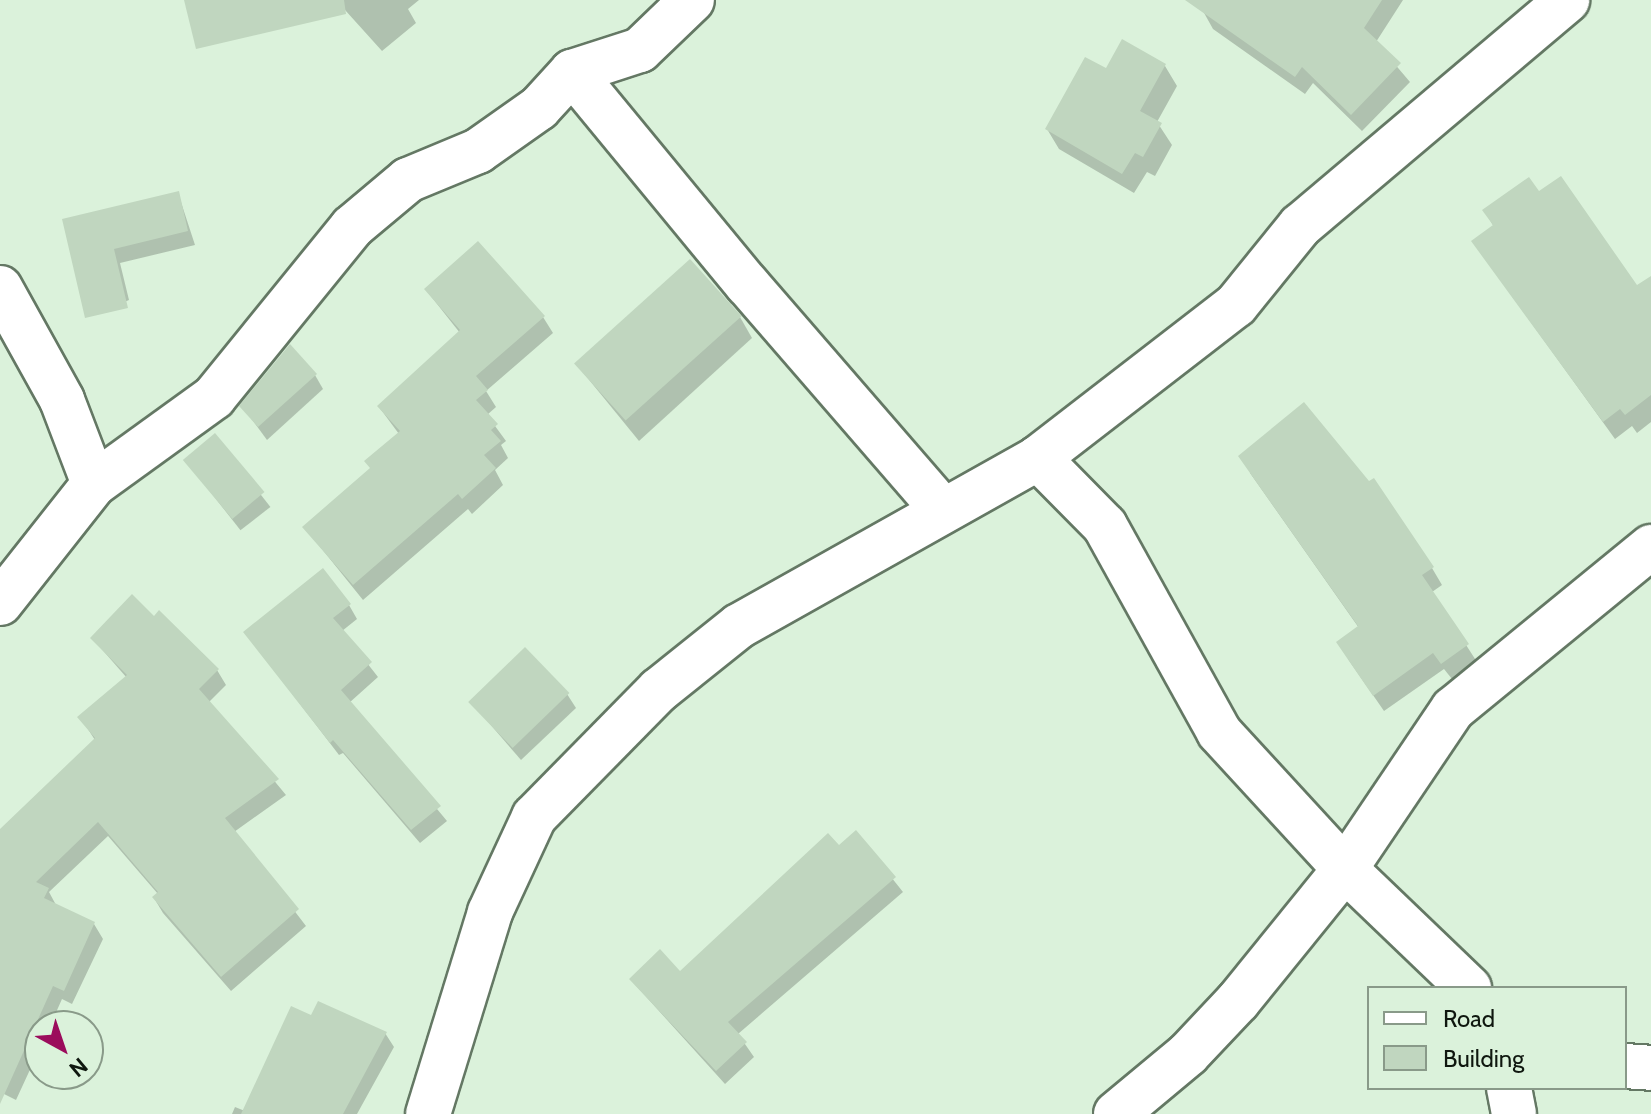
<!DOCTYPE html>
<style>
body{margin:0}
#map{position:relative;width:1651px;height:1114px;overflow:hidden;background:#dbf2db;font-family:Cabin,sans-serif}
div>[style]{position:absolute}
.shadow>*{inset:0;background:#0003;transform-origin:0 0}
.building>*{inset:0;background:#c0d6bf;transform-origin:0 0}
.roads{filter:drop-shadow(2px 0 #647864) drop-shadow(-2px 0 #647864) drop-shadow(0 2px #647864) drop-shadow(0 -2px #647864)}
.street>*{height:44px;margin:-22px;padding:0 22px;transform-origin:22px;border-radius:22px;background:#fff}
span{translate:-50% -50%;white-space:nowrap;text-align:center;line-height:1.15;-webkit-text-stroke:7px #dbf2db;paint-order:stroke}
.legend{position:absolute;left:1367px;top:986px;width:260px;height:104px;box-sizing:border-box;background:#dbf2db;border:2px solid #899a89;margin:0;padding:10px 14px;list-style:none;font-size:24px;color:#0f170f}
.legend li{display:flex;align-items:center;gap:16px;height:40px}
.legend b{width:40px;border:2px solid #899a89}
.north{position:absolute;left:24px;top:1010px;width:80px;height:80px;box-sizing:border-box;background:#dbf2db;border:2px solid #899a89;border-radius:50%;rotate:140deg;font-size:22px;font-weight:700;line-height:32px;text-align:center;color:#0f170f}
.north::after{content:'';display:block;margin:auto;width:28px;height:36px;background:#9b0c5c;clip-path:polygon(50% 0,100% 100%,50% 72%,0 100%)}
</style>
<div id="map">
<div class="shadow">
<div style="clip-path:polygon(336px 0,419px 0,408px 9px,416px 23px,382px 51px)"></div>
<div style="clip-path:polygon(1210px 0,1403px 0,1376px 42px,1410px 82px,1362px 131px,1313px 83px,1305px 94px,1213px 29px,1203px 11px)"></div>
<div style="clip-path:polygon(1165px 66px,1177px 86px,1157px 122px,1172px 145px,1155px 176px,1147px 172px,1134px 193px,1059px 149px,1047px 129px,1107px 71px)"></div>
<div style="clip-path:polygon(178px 193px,195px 245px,120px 263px,129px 300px,92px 316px,64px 221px)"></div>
<div style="clip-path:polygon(1539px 194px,1636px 288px,1651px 278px,1651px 422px,1637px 433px,1632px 426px,1615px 439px,1473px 242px,1494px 227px,1484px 210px)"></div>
<div style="clip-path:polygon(426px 290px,543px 317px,553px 333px,486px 391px,496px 407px,487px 415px,506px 441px,501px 445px,508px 458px,495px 470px,503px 485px,472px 514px,468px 509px,363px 600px,305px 528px,371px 470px,399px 434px,379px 407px,460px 333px)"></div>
<div style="clip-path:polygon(740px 317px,752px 338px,639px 441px,577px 365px)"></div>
<div style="clip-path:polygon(315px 375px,323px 389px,267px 440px,242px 406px)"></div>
<div style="left:215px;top:436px;width:90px;height:38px;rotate:52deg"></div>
<div style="clip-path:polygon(1250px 473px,1368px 484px,1432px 568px,1442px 585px,1432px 592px,1477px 662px,1452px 679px,1444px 669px,1384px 711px,1348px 659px,1359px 628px)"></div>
<div style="clip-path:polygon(349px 605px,357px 619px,342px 631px,378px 677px,349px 703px,447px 821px,420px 843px,343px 753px,339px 755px,245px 632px)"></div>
<div style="clip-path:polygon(154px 619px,217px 670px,226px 685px,209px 702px,286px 795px,234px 832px,306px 926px,231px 991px,163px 913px,154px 898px,158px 894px,108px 836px,49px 892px,56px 905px,94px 924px,103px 939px,72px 1004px,62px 999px,50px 1026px,40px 1026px,40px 1048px,16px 1100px,0 1092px,0 832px,95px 740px,80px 717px,127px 678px,92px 638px)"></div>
<div style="clip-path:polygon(567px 694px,576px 708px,521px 760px,471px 702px)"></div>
<div style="clip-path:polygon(856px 833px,903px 892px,738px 1034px,754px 1057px,725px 1084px,631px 980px,680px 974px)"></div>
<div style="clip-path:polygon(312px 1018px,385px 1033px,394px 1047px,357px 1114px,232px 1114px,235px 1107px,245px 1111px)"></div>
</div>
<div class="building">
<div style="clip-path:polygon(184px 0,344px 0,346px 14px,196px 49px)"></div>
<div style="clip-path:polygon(1185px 0,1382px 0,1364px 28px,1401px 63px,1351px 115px,1302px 67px,1295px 77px)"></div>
<div style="clip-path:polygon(1122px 39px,1166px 64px,1140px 111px,1162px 123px,1143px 157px,1135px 153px,1122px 174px,1045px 129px,1085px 57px,1106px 68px)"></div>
<div style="clip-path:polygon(1561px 176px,1637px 285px,1651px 276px,1651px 395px,1625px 415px,1620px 409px,1603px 422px,1471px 241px,1493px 225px,1482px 210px,1529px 177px,1539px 191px)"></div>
<div style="clip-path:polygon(179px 191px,188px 231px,114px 249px,128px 308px,85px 318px,62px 219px)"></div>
<div style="clip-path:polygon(478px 241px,545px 316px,476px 376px,488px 390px,476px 400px,498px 424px,491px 430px,501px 441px,484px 455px,496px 468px,462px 499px,458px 494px,353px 585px,302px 527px,370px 468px,364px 461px,400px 431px,377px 406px,460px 330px,424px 289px)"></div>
<div style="left:690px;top:259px;width:77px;height:156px;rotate:48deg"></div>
<div style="clip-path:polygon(290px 344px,317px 374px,258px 427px,239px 406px)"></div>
<div style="clip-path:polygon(1304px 402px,1369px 481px,1374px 478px,1434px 567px,1422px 575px,1469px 644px,1441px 664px,1433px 653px,1373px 696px,1336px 642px,1358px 626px,1238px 456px)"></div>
<div style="left:215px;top:433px;width:77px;height:42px;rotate:50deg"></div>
<div style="clip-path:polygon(323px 568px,351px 604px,333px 618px,372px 662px,341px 690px,441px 806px,411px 830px,333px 740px,330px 743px,243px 632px)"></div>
<div style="clip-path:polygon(132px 594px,154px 616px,159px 610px,219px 669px,199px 689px,279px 779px,225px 818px,299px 909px,221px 977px,152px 897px,158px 892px,98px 822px,36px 882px,49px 888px,44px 898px,95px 922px,64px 991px,53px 986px,0 1104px,0 829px,95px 738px,77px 717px,127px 675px,90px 638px)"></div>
<div style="left:525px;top:647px;width:64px;height:79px;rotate:46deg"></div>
<div style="clip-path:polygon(856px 830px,896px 877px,728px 1022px,747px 1042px,716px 1071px,629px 979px,660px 949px,680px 971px,828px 833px,839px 845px)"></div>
<div style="clip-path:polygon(318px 1001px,387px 1032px,343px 1114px,241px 1114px,291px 1006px,311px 1015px)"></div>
</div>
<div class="roads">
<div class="street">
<div style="left:572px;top:72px;width:275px;rotate:50.5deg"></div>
<div style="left:747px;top:284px;width:298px;rotate:49.1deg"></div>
<div style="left:0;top:288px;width:128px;rotate:61deg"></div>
<div style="left:62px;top:400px;width:90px;rotate:69.1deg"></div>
<div style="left:1038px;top:458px;width:250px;rotate:-37.7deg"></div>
<div style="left:1236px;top:305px;width:102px;rotate:-51deg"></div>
<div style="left:1300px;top:226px;width:350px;rotate:-40.2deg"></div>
<div style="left:0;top:603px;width:152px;rotate:-51.7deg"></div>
<div style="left:94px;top:484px;width:148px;rotate:-35.9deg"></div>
<div style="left:214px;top:397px;width:219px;rotate:-50.9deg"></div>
<div style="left:352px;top:227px;width:73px;rotate:-40deg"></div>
<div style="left:408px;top:180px;width:76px;rotate:-22.5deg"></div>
<div style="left:478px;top:151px;width:75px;rotate:-35.2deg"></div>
<div style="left:539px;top:108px;width:49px;rotate:-47.5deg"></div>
<div style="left:572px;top:72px;width:71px;rotate:-17.9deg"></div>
<div style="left:640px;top:50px;width:72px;rotate:-43.9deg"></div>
<div style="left:1625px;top:1066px;width:26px;rotate:4deg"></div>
<div style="left:1509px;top:1088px;width:26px;rotate:79deg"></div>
<div style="left:428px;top:1114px;width:211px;rotate:-72.9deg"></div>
<div style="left:490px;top:912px;width:105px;rotate:-65.1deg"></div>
<div style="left:534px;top:817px;width:178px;rotate:-45.5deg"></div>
<div style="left:659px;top:690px;width:102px;rotate:-38.7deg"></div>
<div style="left:739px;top:626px;width:343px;rotate:-29.3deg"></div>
<div style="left:1038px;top:458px;width:95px;rotate:45.4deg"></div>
<div style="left:1105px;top:526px;width:235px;rotate:61deg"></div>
<div style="left:1219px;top:732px;width:186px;rotate:47.4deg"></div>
<div style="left:1345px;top:869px;width:172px;rotate:43.8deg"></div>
<div style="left:1116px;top:1114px;width:94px;rotate:-39.8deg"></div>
<div style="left:1188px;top:1054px;width:73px;rotate:-46.7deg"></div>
<div style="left:1238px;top:1001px;width:170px;rotate:-51deg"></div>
<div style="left:1345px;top:869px;width:193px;rotate:-56deg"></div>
<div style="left:1453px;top:709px;width:256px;rotate:-39.3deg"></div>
</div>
</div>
<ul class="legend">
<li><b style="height:10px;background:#fff"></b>Road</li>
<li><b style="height:22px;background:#c0d6bf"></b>Building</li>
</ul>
<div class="north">N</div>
</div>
